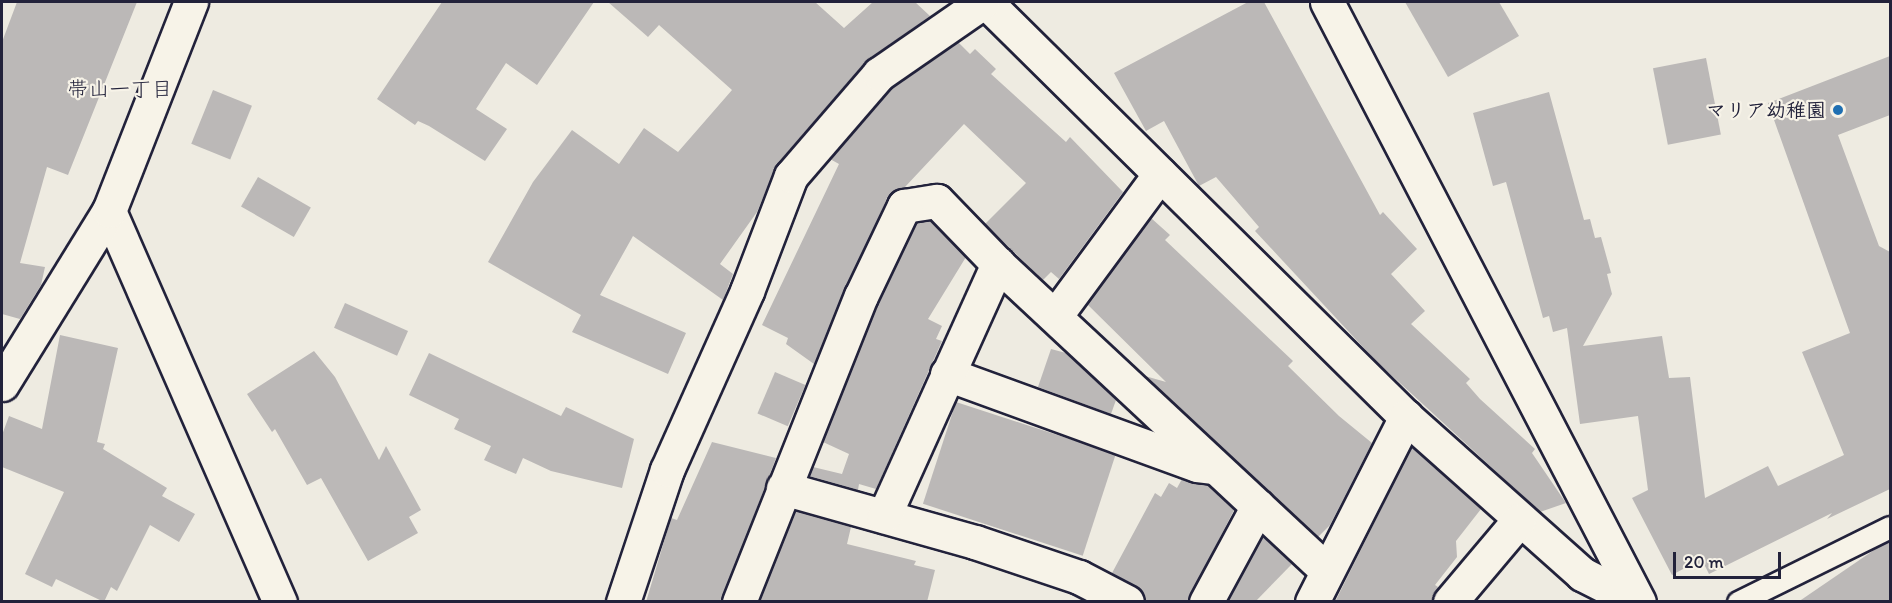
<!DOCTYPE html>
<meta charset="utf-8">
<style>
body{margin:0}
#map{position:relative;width:1892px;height:603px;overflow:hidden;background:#eeebe1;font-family:Itim,"Klee One",sans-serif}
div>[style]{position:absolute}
.building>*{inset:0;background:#bbb8b7;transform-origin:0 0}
.roads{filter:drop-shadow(2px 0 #22223b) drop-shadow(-2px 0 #22223b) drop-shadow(0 2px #22223b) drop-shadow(0 -2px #22223b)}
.lane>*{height:21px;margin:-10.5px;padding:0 10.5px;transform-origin:10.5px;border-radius:10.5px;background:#f7f3e8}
.street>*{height:33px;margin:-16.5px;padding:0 16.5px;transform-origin:16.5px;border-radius:16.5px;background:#f7f3e8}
.dots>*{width:16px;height:16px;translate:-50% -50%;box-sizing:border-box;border:3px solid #f7f3e8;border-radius:50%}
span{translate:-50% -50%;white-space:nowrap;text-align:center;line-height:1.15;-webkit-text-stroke:4.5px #f7f3e8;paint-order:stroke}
.poi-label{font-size:20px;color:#22223b;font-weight:700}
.right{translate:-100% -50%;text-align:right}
.neighbourhood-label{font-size:21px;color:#22223b}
.frame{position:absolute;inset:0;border:3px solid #22223b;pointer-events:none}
.scale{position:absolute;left:1673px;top:552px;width:108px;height:27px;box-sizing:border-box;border:3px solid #22223b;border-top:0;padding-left:8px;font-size:18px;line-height:21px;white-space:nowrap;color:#22223b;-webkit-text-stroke:4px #f7f3e8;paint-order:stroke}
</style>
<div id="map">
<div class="building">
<div style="clip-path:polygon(17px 2px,137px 2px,68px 175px,47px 167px,20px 263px,45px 267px,41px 285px,20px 319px,2px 314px,2px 42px)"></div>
<div style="clip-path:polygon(442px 2px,594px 2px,537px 85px,506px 63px,476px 109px,507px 129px,485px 161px,429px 126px,418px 121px,415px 125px,377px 99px)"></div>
<div style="clip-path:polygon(608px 2px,815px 2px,844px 28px,873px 2px,915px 2px,930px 16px,865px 62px,777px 164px,757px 212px,720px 264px,733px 274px,723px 300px,633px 236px,600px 295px,686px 333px,668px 374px,572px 332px,581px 315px,488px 262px,533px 182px,572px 130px,619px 164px,644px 128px,678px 152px,732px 90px,659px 25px,648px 37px)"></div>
<div style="clip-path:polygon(1248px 2px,1264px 2px,1380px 215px,1383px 212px,1417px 249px,1391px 274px,1425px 311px,1411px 324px,1470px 379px,1466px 383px,1480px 399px,1535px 449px,1532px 453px,1566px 503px,1540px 512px,1376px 361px,1255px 231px,1259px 227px,1216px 177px,1199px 186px,1164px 121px,1146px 131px,1114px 73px)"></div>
<div style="clip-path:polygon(1405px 2px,1499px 2px,1519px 36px,1448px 77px)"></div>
<div style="clip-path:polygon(958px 42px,970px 54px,975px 49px,996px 69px,991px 74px,1066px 142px,1070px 137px,1123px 192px,1059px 279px,1051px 272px,1043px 280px,985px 224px,1026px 183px,964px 124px,905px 187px,887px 198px,814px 364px,786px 344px,788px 338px,762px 325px,839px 164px,830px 159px,892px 88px)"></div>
<div style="clip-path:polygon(1890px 56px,1890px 115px,1838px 135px,1879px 246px,1890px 252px,1890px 489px,1827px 519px,1832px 513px,1709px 574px,1705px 566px,1699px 569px,1696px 562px,1672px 575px,1632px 498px,1648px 490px,1638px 416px,1580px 424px,1567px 328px,1553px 332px,1549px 316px,1543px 318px,1506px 182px,1493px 186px,1473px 113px,1549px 92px,1584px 220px,1590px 219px,1595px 238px,1601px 237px,1611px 273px,1607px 274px,1612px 294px,1583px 346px,1662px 336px,1669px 378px,1690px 377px,1705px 498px,1768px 466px,1778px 486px,1844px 455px,1802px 352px,1850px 333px,1768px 103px)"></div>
<div style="left:1706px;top:58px;width:78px;height:54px;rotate:79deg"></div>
<div style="left:213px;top:90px;width:42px;height:58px;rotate:22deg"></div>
<div style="left:258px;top:177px;width:61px;height:34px;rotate:30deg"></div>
<div style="clip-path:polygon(1151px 218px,1170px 235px,1165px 240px,1293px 361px,1288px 366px,1339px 416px,1372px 443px,1330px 525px,1318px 537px,1145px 376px,1166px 382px,1087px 304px)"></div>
<div style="clip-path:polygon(930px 221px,966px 257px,928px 319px,942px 326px,936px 339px,942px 341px,876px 489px,859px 484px,858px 490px,809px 476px,813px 467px,842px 474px,849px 454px,823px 442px,878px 304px,917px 223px)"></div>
<div style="left:345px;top:303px;width:69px;height:27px;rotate:24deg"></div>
<div style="clip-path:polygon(60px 335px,118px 348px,97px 442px,105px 444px,103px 449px,167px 488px,162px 496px,195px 514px,179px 542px,150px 525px,117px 591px,111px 587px,104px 602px,56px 579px,52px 587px,25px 574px,64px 492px,2px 467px,2px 435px,9px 416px,42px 429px)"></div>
<div style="clip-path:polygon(1051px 349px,1066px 353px,1116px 400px,1111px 414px,1038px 387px)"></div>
<div style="clip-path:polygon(314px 351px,335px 377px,379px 460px,386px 446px,421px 510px,409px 517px,418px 533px,368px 561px,321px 478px,307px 485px,275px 429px,272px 432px,247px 394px)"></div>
<div style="clip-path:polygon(429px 353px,561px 416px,566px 407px,634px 439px,622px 488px,551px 471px,523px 458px,516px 474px,484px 460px,491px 446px,454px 429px,459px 419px,409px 395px)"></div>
<div style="left:775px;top:372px;width:33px;height:45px;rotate:23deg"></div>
<div style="left:956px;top:402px;width:168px;height:107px;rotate:18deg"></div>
<div style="clip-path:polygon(712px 442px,776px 458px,721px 602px,646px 602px,671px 518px,677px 520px)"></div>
<div style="clip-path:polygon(1412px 447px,1481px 509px,1456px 541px,1457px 557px,1435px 585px,1438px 587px,1432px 602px,1335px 602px)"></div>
<div style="clip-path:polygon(1182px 479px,1207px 485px,1234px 510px,1187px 602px,1146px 602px,1136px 586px,1112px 573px,1155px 493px,1161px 497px,1169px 483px,1177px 488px)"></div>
<div style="clip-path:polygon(795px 511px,851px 527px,847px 544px,916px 561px,914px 565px,935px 570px,927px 602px,759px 602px)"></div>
<div style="clip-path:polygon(1263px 537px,1292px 564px,1255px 602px,1228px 602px)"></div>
<div style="clip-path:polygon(1890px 541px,1890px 602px,1798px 602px,1880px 546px)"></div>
</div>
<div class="roads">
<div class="lane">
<div style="left:1738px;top:602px;width:169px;rotate:-26.3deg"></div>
</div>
<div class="street">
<div style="left:986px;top:2px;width:590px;rotate:44.66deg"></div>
<div style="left:1406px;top:417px;width:236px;rotate:41.7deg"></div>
<div style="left:1582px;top:574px;width:62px;rotate:27deg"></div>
<div style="left:1327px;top:2px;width:676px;rotate:62.53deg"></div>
<div style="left:109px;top:211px;width:427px;rotate:66.4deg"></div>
<div style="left:1056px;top:315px;width:175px;rotate:-53.6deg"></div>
<div style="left:947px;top:374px;width:266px;rotate:20deg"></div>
<div style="left:1197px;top:465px;width:17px;rotate:7deg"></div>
<div style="left:2px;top:384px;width:203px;rotate:-58.3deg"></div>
<div style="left:109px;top:211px;width:225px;rotate:-68.6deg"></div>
<div style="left:783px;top:488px;width:199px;rotate:15.7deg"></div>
<div style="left:975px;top:542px;width:110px;rotate:18.6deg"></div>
<div style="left:1079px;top:577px;width:54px;rotate:27.5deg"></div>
<div style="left:884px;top:516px;width:277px;rotate:-65.7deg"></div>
<div style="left:623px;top:602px;width:139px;rotate:-71.6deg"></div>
<div style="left:667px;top:470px;width:196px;rotate:-65.9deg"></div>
<div style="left:747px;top:291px;width:123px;rotate:-69.1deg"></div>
<div style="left:791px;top:176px;width:135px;rotate:-49.2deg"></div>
<div style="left:879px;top:74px;width:126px;rotate:-34.7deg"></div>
<div style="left:739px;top:602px;width:329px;rotate:-68.3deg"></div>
<div style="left:861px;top:296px;width:100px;rotate:-64.5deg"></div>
<div style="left:904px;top:206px;width:33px;rotate:-9deg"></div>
<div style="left:937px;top:201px;width:88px;rotate:45.9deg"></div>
<div style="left:998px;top:264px;width:450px;rotate:43deg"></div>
<div style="left:1206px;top:602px;width:109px;rotate:-61.6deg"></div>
<div style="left:1312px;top:602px;width:208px;rotate:-63.1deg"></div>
<div style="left:1450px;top:602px;width:107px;rotate:-49.9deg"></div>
</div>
</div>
<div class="dots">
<div style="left:1838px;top:110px;background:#1f6fb2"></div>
</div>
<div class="poi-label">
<span class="right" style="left:1826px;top:110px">マリア幼稚園</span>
</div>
<div class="neighbourhood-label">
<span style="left:120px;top:89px">帯山一丁目</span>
</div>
<div class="frame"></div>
<div class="scale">20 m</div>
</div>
